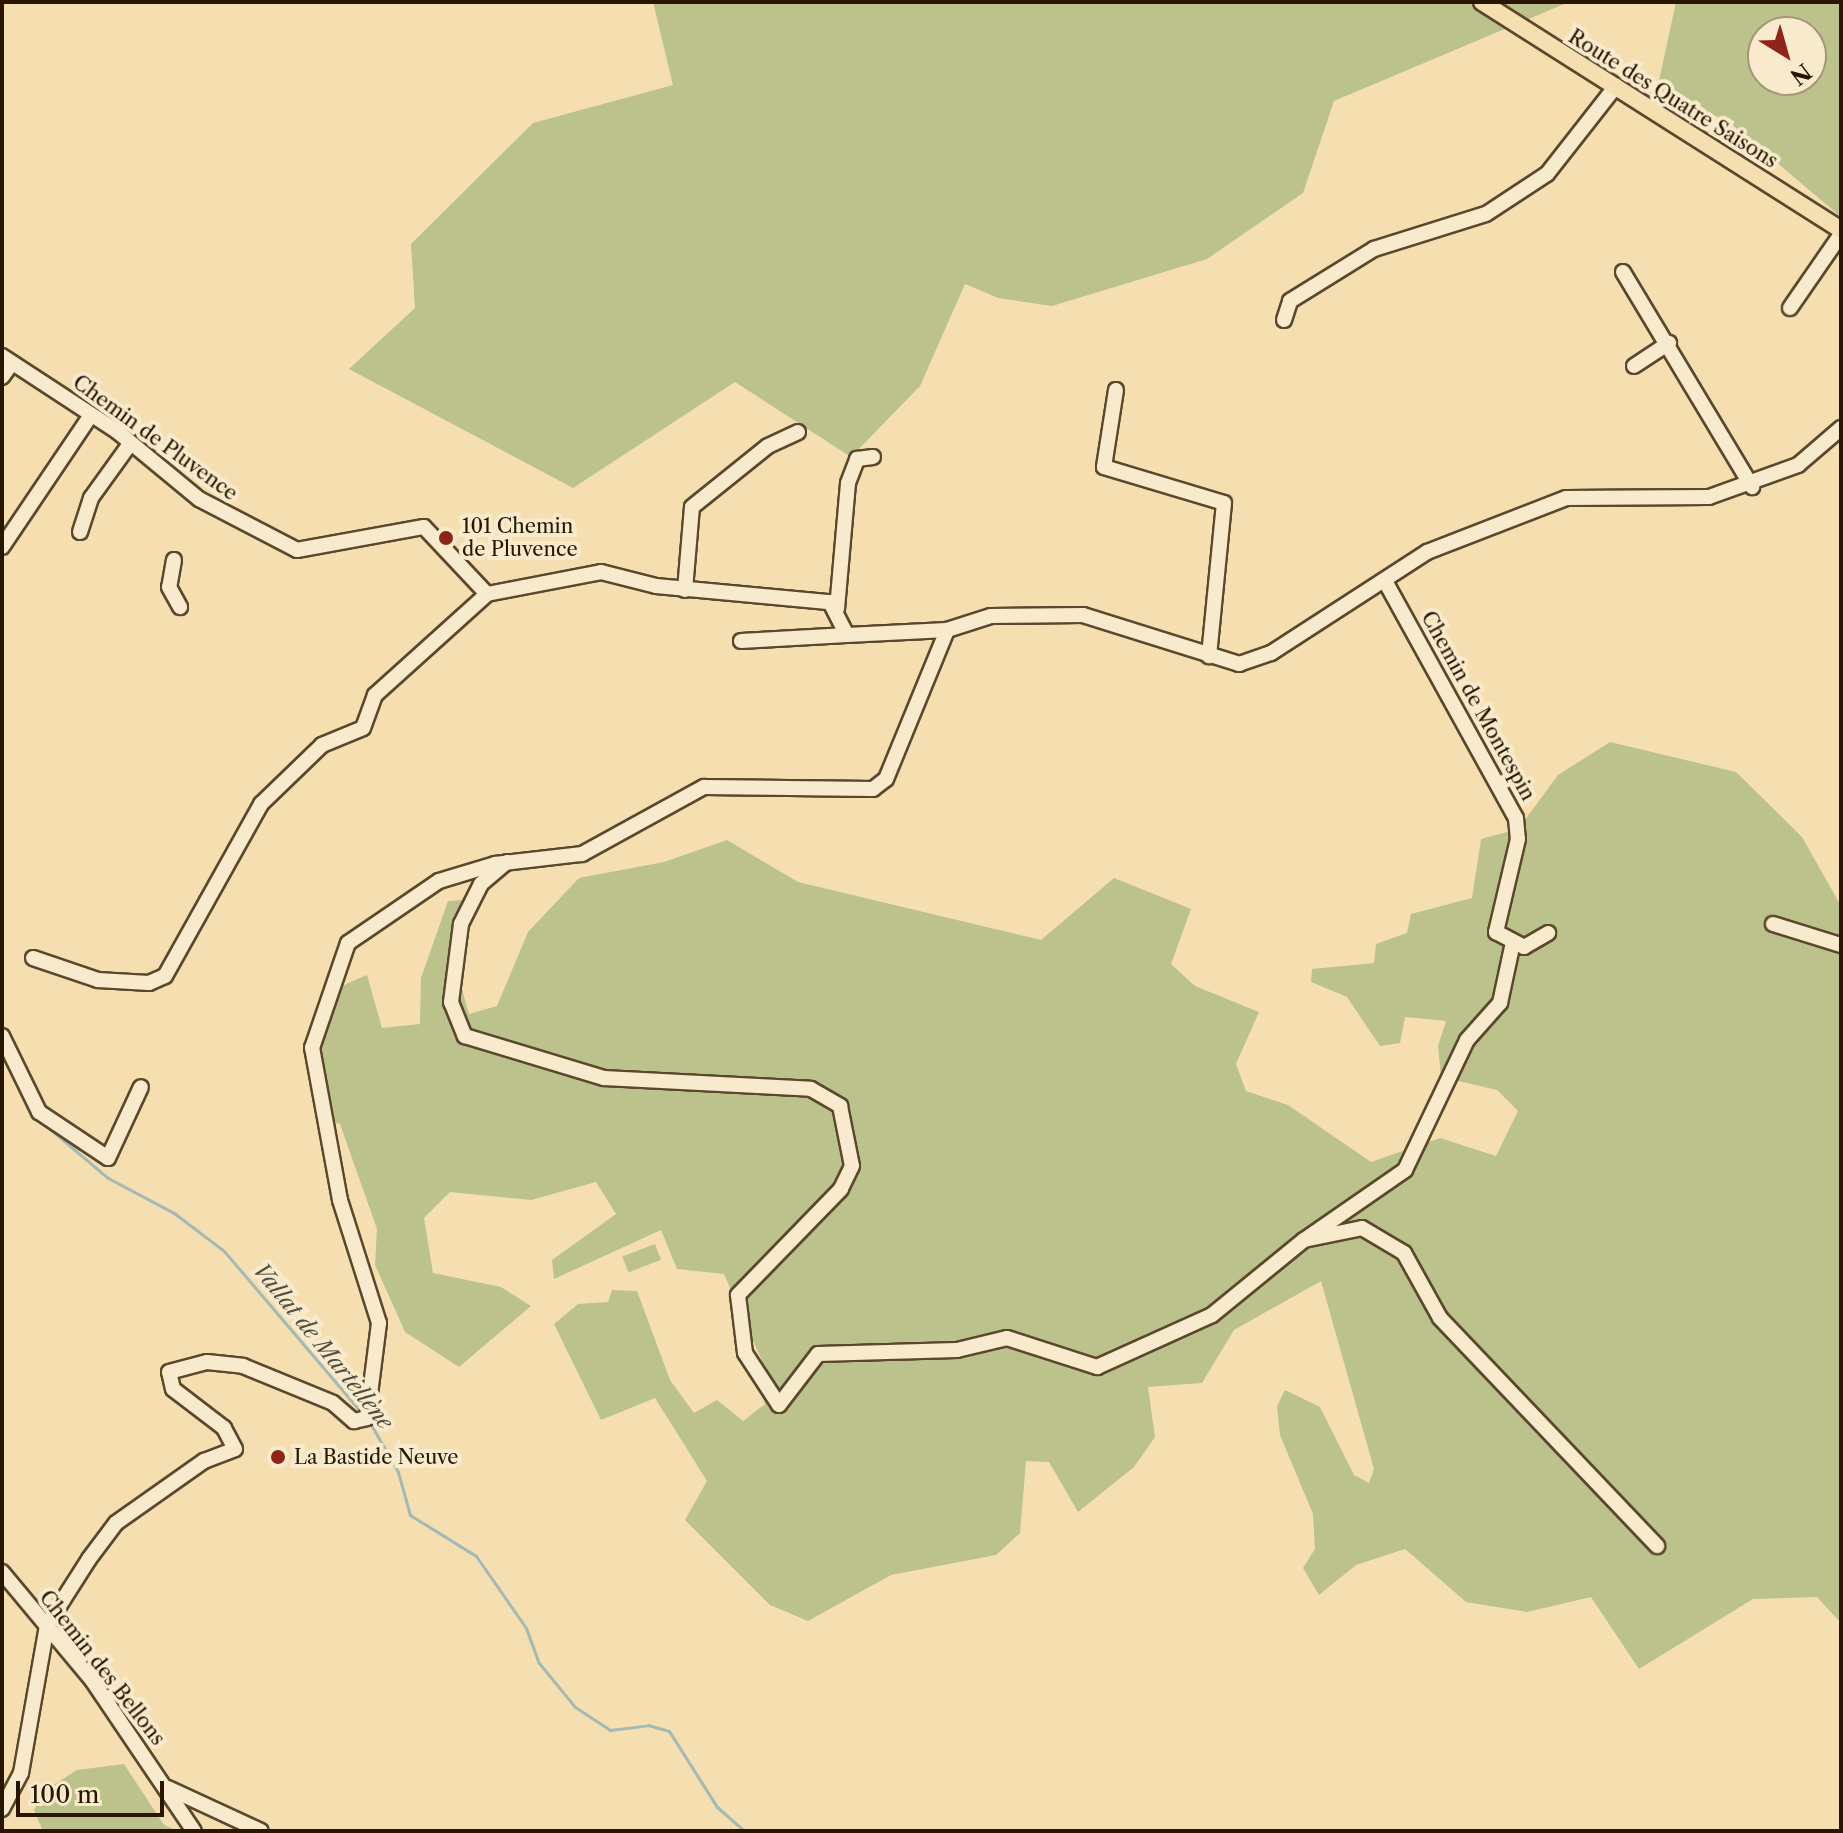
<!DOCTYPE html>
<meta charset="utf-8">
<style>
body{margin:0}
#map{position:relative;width:1843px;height:1833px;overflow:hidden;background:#f5dfb0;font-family:"Libre Caslon Text",serif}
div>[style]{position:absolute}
.green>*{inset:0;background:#bbc28c;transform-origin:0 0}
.stream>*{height:3px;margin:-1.5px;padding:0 1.5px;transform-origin:1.5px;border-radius:1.5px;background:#a1bab6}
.roads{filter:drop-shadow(2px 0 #5b482c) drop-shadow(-2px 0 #5b482c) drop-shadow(0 2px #5b482c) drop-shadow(0 -2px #5b482c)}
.minor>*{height:14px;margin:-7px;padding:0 7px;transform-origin:7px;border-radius:7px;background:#f8eacc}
.major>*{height:16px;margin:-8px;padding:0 8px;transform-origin:8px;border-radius:8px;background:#f5dfb0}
.dots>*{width:22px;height:22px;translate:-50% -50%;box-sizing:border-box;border:4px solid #f8eacc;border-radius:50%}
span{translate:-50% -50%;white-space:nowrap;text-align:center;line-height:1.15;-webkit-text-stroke:8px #f8eacc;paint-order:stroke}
.street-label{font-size:20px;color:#281600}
.poi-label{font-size:20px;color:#281600}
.left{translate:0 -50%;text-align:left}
.water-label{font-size:22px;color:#524f40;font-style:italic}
.frame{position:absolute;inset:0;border:4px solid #281600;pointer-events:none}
.north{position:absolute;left:1747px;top:16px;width:80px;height:80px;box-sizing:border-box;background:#f8eacc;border:2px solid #a5957a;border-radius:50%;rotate:143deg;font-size:22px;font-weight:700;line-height:32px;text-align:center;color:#281600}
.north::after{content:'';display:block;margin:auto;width:28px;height:36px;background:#8f2418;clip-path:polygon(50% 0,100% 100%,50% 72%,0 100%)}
.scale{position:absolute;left:16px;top:1781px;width:148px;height:36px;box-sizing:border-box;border:4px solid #281600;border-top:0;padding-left:10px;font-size:24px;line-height:28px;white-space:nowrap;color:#281600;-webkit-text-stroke:6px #f8eacc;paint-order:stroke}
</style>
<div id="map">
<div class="green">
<div style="clip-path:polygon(653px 2px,1569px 2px,1334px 101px,1303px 193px,1207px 259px,1052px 306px,998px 298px,965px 284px,920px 386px,851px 457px,735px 382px,573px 488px,349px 369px,415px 308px,411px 244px,533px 123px,673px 85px)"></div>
<div style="clip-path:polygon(evenodd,1676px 2px,1841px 2px,1841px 217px,1729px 122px,1657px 90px,1676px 2px,1763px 32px,1811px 32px,1811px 80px,1763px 80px,1763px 32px)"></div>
<div style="clip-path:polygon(1610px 742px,1736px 772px,1802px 837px,1841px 906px,1841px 1623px,1817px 1597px,1753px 1599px,1639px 1669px,1591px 1597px,1527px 1612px,1466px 1602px,1405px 1549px,1356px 1565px,1319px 1595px,1303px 1568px,1315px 1549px,1313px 1514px,1280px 1435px,1277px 1406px,1285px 1390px,1320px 1407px,1354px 1475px,1369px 1483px,1374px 1469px,1321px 1281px,1234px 1330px,1202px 1383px,1148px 1387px,1155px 1437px,1134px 1467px,1078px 1512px,1049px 1462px,1026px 1461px,1020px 1533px,996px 1555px,891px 1575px,808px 1621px,770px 1605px,685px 1520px,707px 1481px,655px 1398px,601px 1420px,554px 1324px,578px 1304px,608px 1302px,612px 1290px,637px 1291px,670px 1380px,694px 1413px,717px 1400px,743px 1421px,765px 1404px,758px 1386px,769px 1377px,724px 1274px,677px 1269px,661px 1230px,554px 1279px,552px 1260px,616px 1214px,596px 1182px,531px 1200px,450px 1192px,424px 1218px,433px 1273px,501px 1287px,531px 1306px,459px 1367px,405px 1332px,375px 1265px,377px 1229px,340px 1124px,319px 1118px,310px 1073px,321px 995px,367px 975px,382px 1028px,420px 1024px,421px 978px,448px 901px,464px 900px,449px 975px,457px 971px,469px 1014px,497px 1006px,528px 932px,579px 878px,664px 862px,727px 840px,798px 882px,1041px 940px,1114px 878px,1191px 909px,1171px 964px,1195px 986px,1259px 1012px,1236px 1064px,1246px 1091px,1288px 1105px,1371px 1162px,1440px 1138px,1496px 1156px,1518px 1111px,1497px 1090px,1441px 1077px,1438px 1046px,1446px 1021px,1405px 1017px,1400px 1043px,1380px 1046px,1347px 997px,1311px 982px,1312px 969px,1374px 963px,1376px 944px,1407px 933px,1411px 914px,1472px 898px,1481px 839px,1518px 829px,1558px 775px)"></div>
<div style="left:655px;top:1244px;width:17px;height:35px;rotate:69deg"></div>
<div style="clip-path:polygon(124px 1764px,164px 1825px,178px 1831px,42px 1829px,34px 1810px,44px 1791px,77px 1770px)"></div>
</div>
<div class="stream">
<div style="left:2px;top:1055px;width:63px;rotate:62.6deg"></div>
<div style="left:36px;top:1117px;width:94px;rotate:40.3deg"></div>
<div style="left:108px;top:1178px;width:75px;rotate:27.9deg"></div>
<div style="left:174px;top:1213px;width:63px;rotate:37.2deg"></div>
<div style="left:224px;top:1251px;width:211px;rotate:49.6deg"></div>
<div style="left:369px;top:1421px;width:59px;rotate:60.4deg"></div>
<div style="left:398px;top:1472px;width:45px;rotate:74.4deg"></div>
<div style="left:410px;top:1515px;width:78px;rotate:31.8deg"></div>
<div style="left:476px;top:1556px;width:88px;rotate:55.2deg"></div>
<div style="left:526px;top:1628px;width:37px;rotate:70deg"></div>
<div style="left:539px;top:1663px;width:57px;rotate:50.7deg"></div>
<div style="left:575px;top:1707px;width:42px;rotate:33.3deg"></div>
<div style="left:610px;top:1730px;width:38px;rotate:-7deg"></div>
<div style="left:648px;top:1725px;width:22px;rotate:16deg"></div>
<div style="left:669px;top:1731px;width:90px;rotate:57.7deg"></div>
<div style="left:717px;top:1807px;width:37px;rotate:41deg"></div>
</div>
<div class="roads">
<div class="minor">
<div style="left:1623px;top:272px;width:251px;rotate:59deg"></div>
<div style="left:1790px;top:308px;width:90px;rotate:-55.4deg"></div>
<div style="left:1284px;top:320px;width:20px;rotate:-72deg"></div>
<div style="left:1290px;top:301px;width:99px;rotate:-31.8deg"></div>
<div style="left:1374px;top:249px;width:117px;rotate:-17.4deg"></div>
<div style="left:1486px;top:214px;width:73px;rotate:-33.3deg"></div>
<div style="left:1547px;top:174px;width:112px;rotate:-51.9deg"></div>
<div style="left:2px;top:356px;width:139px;rotate:33.2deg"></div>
<div style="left:118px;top:432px;width:105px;rotate:39.6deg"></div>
<div style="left:199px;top:499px;width:110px;rotate:27.5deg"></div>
<div style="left:297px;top:550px;width:129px;rotate:-10.3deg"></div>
<div style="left:424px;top:527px;width:92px;rotate:46.8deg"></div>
<div style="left:487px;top:594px;width:116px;rotate:-10.9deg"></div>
<div style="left:601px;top:572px;width:57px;rotate:14.3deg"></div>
<div style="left:656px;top:586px;width:175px;rotate:5.3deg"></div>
<div style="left:830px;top:602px;width:37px;rotate:63deg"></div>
<div style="left:847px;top:635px;width:100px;rotate:-2.9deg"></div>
<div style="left:947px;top:630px;width:46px;rotate:-17.7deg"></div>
<div style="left:991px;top:616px;width:92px;rotate:-0.6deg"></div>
<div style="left:1083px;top:615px;width:164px;rotate:17.4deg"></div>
<div style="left:1239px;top:664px;width:34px;rotate:-19deg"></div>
<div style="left:1271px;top:653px;width:186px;rotate:-32.9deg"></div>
<div style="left:1427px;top:552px;width:149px;rotate:-21.2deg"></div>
<div style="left:1566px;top:498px;width:143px;rotate:-0.4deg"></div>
<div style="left:1709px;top:497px;width:95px;rotate:-19.8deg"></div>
<div style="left:1798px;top:465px;width:57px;rotate:-40.7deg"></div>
<div style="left:1634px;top:366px;width:42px;rotate:-33.3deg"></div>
<div style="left:2px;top:377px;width:17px;rotate:-54deg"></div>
<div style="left:1116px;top:390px;width:78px;rotate:98.9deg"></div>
<div style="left:1104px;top:467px;width:125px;rotate:16.7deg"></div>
<div style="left:1224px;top:503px;width:154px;rotate:95.6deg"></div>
<div style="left:80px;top:532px;width:36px;rotate:-72deg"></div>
<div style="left:91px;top:498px;width:67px;rotate:-54.2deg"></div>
<div style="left:2px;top:547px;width:159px;rotate:-56deg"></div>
<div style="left:174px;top:560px;width:27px;rotate:100deg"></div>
<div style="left:169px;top:587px;width:23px;rotate:61deg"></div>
<div style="left:1385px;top:581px;width:271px;rotate:61.1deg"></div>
<div style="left:1516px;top:818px;width:21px;rotate:85deg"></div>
<div style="left:1518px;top:839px;width:96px;rotate:103.3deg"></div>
<div style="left:1496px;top:932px;width:32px;rotate:28deg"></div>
<div style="left:1524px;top:947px;width:28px;rotate:-30deg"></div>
<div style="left:685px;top:590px;width:83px;rotate:-85.2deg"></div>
<div style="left:692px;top:507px;width:97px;rotate:-38.8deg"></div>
<div style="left:768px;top:446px;width:33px;rotate:-25deg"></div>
<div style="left:837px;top:609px;width:126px;rotate:-85deg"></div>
<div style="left:848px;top:483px;width:26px;rotate:-69deg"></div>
<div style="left:857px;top:459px;width:16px;rotate:-7deg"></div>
<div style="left:741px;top:641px;width:106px;rotate:-3.2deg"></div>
<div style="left:507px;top:862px;width:34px;rotate:140deg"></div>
<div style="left:481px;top:884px;width:45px;rotate:116.6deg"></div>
<div style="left:461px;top:924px;width:79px;rotate:97.3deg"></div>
<div style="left:451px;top:1002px;width:37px;rotate:68deg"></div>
<div style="left:465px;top:1036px;width:145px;rotate:16.8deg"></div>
<div style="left:604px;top:1078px;width:207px;rotate:3deg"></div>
<div style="left:811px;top:1089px;width:34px;rotate:30deg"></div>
<div style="left:840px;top:1106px;width:61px;rotate:78.7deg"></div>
<div style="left:852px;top:1166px;width:25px;rotate:116deg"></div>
<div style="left:841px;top:1189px;width:148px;rotate:134.2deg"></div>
<div style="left:738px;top:1295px;width:58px;rotate:83.1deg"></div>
<div style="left:745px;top:1353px;width:62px;rotate:56.8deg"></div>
<div style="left:779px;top:1405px;width:64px;rotate:-52.6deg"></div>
<div style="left:818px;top:1354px;width:139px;rotate:-1.6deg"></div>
<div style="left:957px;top:1350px;width:51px;rotate:-13.5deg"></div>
<div style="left:1007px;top:1338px;width:95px;rotate:17.9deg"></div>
<div style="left:1097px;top:1367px;width:126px;rotate:-24.3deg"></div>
<div style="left:1212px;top:1315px;width:119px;rotate:-39.2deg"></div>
<div style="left:1304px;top:1240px;width:59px;rotate:-11.7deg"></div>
<div style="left:1362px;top:1228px;width:49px;rotate:30.8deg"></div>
<div style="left:1404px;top:1253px;width:74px;rotate:61deg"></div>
<div style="left:1440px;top:1318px;width:315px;rotate:46.4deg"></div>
<div style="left:1773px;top:924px;width:71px;rotate:17.2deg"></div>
<div style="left:33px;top:958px;width:69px;rotate:18.7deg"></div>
<div style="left:98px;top:980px;width:51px;rotate:3.4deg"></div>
<div style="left:149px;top:983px;width:17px;rotate:-24deg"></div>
<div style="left:165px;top:976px;width:197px;rotate:-60.8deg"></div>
<div style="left:261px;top:804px;width:85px;rotate:-44deg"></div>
<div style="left:322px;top:745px;width:44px;rotate:-22.5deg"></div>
<div style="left:363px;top:728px;width:35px;rotate:-70deg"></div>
<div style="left:375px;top:695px;width:151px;rotate:-42deg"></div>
<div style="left:2px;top:1036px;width:85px;rotate:64deg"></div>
<div style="left:39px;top:1112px;width:83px;rotate:33.7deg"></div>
<div style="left:108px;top:1158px;width:78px;rotate:-65.1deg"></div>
<div style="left:1304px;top:1240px;width:123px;rotate:-34.7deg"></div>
<div style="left:1405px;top:1170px;width:144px;rotate:-64.5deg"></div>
<div style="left:1467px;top:1040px;width:50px;rotate:-48.3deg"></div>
<div style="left:1500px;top:1003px;width:57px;rotate:-77.9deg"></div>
<div style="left:2px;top:1572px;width:141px;rotate:50.2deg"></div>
<div style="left:92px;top:1680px;width:182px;rotate:56deg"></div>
<div style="left:168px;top:1788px;width:102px;rotate:24.8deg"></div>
<div style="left:2px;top:1809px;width:41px;rotate:-62.2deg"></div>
<div style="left:21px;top:1773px;width:150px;rotate:-80deg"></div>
<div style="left:47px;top:1625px;width:78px;rotate:-57.5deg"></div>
<div style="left:89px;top:1559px;width:45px;rotate:-53.1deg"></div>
<div style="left:116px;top:1523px;width:108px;rotate:-35.2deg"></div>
<div style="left:204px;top:1461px;width:33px;rotate:-21deg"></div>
<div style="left:235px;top:1449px;width:24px;rotate:-118deg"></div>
<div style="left:224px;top:1428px;width:64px;rotate:-142.6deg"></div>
<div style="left:173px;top:1389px;width:17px;rotate:-103deg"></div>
<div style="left:169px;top:1372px;width:39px;rotate:-15deg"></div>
<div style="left:207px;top:1362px;width:36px;rotate:6deg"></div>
<div style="left:243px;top:1366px;width:97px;rotate:22.3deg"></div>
<div style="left:333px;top:1403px;width:28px;rotate:41deg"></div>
<div style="left:354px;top:1421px;width:13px;rotate:-13deg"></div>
<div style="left:367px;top:1418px;width:96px;rotate:-82.8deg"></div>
<div style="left:379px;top:1323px;width:129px;rotate:-107.6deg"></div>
<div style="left:340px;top:1200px;width:155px;rotate:-100.4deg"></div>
<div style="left:312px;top:1048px;width:111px;rotate:-71.1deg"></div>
<div style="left:348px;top:943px;width:110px;rotate:-34.3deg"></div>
<div style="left:439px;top:881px;width:59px;rotate:-16.9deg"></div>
<div style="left:495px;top:864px;width:88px;rotate:-6.6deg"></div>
<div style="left:582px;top:854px;width:139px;rotate:-28.8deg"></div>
<div style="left:704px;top:787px;width:169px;rotate:0.7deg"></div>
<div style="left:873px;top:789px;width:16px;rotate:-38deg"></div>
<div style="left:886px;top:779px;width:161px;rotate:-67.7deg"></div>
</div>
<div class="major">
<div style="left:1482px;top:2px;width:425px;rotate:32.4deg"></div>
</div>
</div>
<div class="dots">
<div style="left:446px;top:538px;background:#8f2418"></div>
<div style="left:278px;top:1457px;background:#8f2418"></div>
</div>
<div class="street-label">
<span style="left:1673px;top:99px;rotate:32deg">Route des Quatre Saisons</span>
<span style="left:155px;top:438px;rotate:36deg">Chemin de Pluvence</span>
<span style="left:1478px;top:706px;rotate:61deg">Chemin de Montespin</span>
<span style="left:102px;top:1668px;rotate:52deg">Chemin des Bellons</span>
</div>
<div class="poi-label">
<span class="left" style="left:462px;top:538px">101 Chemin<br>de Pluvence</span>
<span class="left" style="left:294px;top:1457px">La Bastide Neuve</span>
</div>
<div class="water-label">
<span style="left:323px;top:1346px;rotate:51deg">Vallat de Martellène</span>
</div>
<div class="frame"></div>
<div class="north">N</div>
<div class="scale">100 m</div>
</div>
